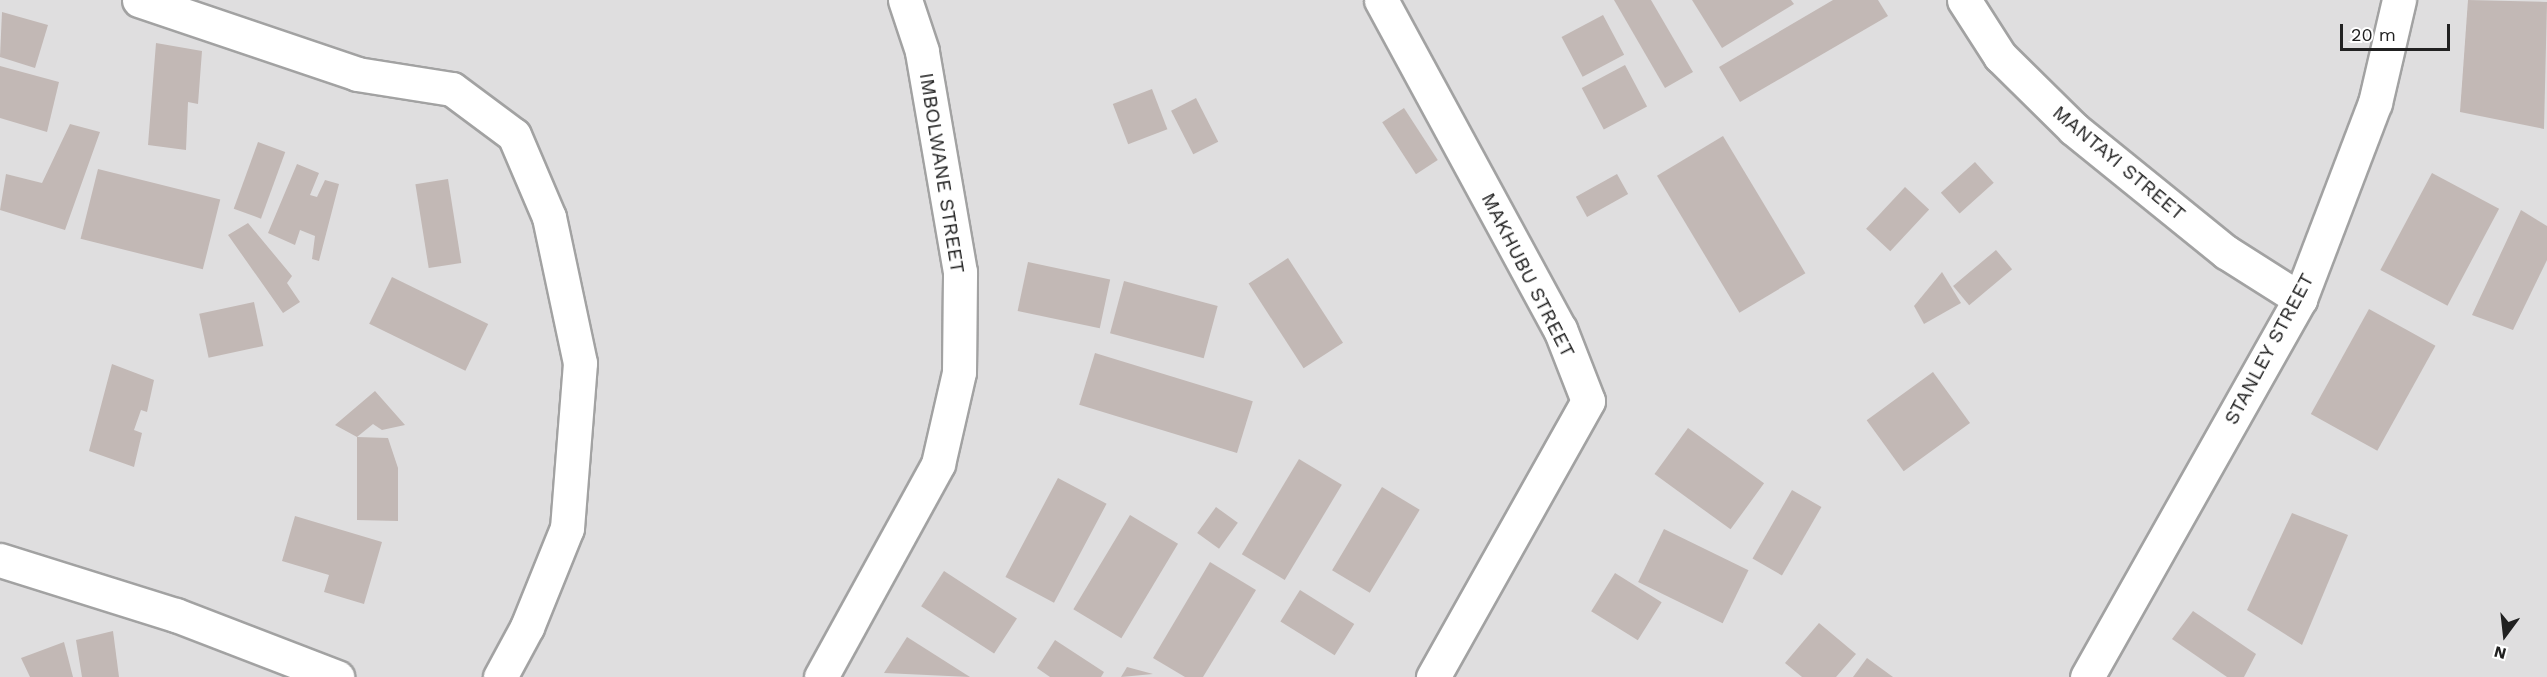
<!DOCTYPE html>
<style>
body{margin:0}
#map{position:relative;width:2547px;height:677px;overflow:hidden;background:#f1ede9;font-family:"Work Sans",sans-serif}
div>[style]{position:absolute}
.residential>*{inset:0;background:#dfdedf;transform-origin:0 0}
.building>*{inset:0;background:#c2b8b5;transform-origin:0 0}
.roads{filter:drop-shadow(2px 0 #a2a2a2) drop-shadow(-2px 0 #a2a2a2) drop-shadow(0 2px #a2a2a2) drop-shadow(0 -2px #a2a2a2)}
.street>*{height:33px;margin:-16.5px;padding:0 16.5px;transform-origin:16.5px;border-radius:16.5px;background:#fff}
span{translate:-50% -50%;white-space:nowrap;text-align:center;line-height:1.15;-webkit-text-stroke:6px #fff;paint-order:stroke}
.street-label{font-size:20px;color:#212121}
.north{position:absolute;left:2475px;top:605px;width:60px;height:60px;-webkit-text-stroke:4px #fff;paint-order:stroke;rotate:195deg;font-size:16px;font-weight:700;line-height:24px;text-align:center;color:#212121}
.north::after{content:'';display:block;margin:auto;width:21px;height:27px;background:#212121;clip-path:polygon(50% 0,100% 100%,50% 72%,0 100%)}
.scale{position:absolute;left:2340px;top:24px;width:110px;height:27px;box-sizing:border-box;border:3px solid #212121;border-top:0;padding-left:8px;font-size:18px;line-height:21px;white-space:nowrap;color:#212121;-webkit-text-stroke:4px #fff;paint-order:stroke}
</style>
<div id="map">
<div class="residential">
<div style="left:0;top:0;width:2547px;height:677px"></div>
</div>
<div class="building">
<div style="clip-path:polygon(1614px 0,1651px 0,1693px 72px,1665px 88px)"></div>
<div style="clip-path:polygon(1692px 0,1791px 0,1794px 4px,1722px 48px)"></div>
<div style="clip-path:polygon(1833px 0,1878px 0,1888px 16px,1740px 102px,1719px 67px)"></div>
<div style="clip-path:polygon(2468px 0,2547px 2px,2544px 129px,2460px 112px)"></div>
<div style="clip-path:polygon(2px 12px,48px 25px,35px 68px,0 57px)"></div>
<div style="left:1603px;top:15px;width:45px;height:47px;rotate:62deg"></div>
<div style="clip-path:polygon(156px 43px,202px 51px,198px 104px,188px 102px,186px 150px,148px 145px)"></div>
<div style="left:1625px;top:65px;width:47px;height:49px;rotate:62deg"></div>
<div style="clip-path:polygon(0 66px,59px 82px,47px 132px,0 118px)"></div>
<div style="left:1152px;top:89px;width:43px;height:42px;rotate:69deg"></div>
<div style="left:1196px;top:98px;width:49px;height:28px;rotate:63deg"></div>
<div style="left:1404px;top:108px;width:62px;height:26px;rotate:57deg"></div>
<div style="clip-path:polygon(70px 124px,100px 132px,65px 230px,0 210px,6px 174px,42px 183px)"></div>
<div style="left:1723px;top:136px;width:160px;height:77px;rotate:59deg"></div>
<div style="left:258px;top:142px;width:29px;height:71px;rotate:20deg"></div>
<div style="left:1975px;top:162px;width:28px;height:46px;rotate:48deg"></div>
<div style="clip-path:polygon(297px 164px,319px 173px,310px 195px,317px 197px,325px 180px,339px 184px,319px 261px,312px 259px,315px 236px,300px 230px,295px 245px,268px 233px)"></div>
<div style="left:98px;top:169px;width:126px;height:72px;rotate:14deg"></div>
<div style="left:2432px;top:173px;width:76px;height:110px;rotate:28deg"></div>
<div style="left:1617px;top:174px;width:23px;height:47px;rotate:61deg"></div>
<div style="left:448px;top:179px;width:85px;height:33px;rotate:81deg"></div>
<div style="left:1905px;top:187px;width:33px;height:57px;rotate:43deg"></div>
<div style="clip-path:polygon(2521px 210px,2547px 226px,2547px 260px,2513px 330px,2472px 315px)"></div>
<div style="clip-path:polygon(248px 223px,292px 276px,287px 283px,300px 302px,283px 313px,228px 235px)"></div>
<div style="left:1996px;top:250px;width:25px;height:56px;rotate:50deg"></div>
<div style="left:1288px;top:258px;width:101px;height:47px;rotate:57deg"></div>
<div style="left:1028px;top:262px;width:84px;height:50px;rotate:12deg"></div>
<div style="clip-path:polygon(1942px 272px,1961px 303px,1924px 324px,1914px 306px)"></div>
<div style="left:392px;top:277px;width:107px;height:52px;rotate:26deg"></div>
<div style="left:1124px;top:281px;width:97px;height:54px;rotate:15deg"></div>
<div style="left:254px;top:302px;width:45px;height:56px;rotate:78deg"></div>
<div style="left:2369px;top:309px;width:76px;height:120px;rotate:29deg"></div>
<div style="left:1095px;top:353px;width:165px;height:54px;rotate:17deg"></div>
<div style="clip-path:polygon(112px 364px,154px 380px,147px 412px,141px 410px,134px 430px,142px 433px,134px 467px,89px 451px)"></div>
<div style="left:1933px;top:372px;width:63px;height:82px;rotate:54deg"></div>
<div style="clip-path:polygon(375px 391px,405px 425px,382px 430px,373px 424px,357px 437px,335px 425px)"></div>
<div style="left:1688px;top:428px;width:94px;height:57px;rotate:36deg"></div>
<div style="clip-path:polygon(357px 437px,388px 438px,398px 468px,398px 521px,357px 520px)"></div>
<div style="left:1299px;top:459px;width:50px;height:111px;rotate:31deg"></div>
<div style="left:1058px;top:478px;width:55px;height:112px;rotate:28deg"></div>
<div style="left:1382px;top:487px;width:44px;height:97px;rotate:31deg"></div>
<div style="left:1792px;top:490px;width:34px;height:79px;rotate:30deg"></div>
<div style="left:1216px;top:507px;width:27px;height:32px;rotate:36deg"></div>
<div style="clip-path:polygon(2292px 513px,2348px 535px,2302px 645px,2247px 610px)"></div>
<div style="left:1130px;top:515px;width:56px;height:110px;rotate:31deg"></div>
<div style="clip-path:polygon(295px 516px,382px 542px,364px 604px,324px 592px,329px 575px,282px 561px)"></div>
<div style="left:1664px;top:529px;width:94px;height:59px;rotate:26deg"></div>
<div style="clip-path:polygon(1210px 562px,1256px 590px,1203px 677px,1185px 677px,1153px 658px)"></div>
<div style="left:944px;top:571px;width:87px;height:42px;rotate:33deg"></div>
<div style="left:1615px;top:573px;width:55px;height:45px;rotate:32deg"></div>
<div style="left:1300px;top:590px;width:64px;height:37px;rotate:32deg"></div>
<div style="clip-path:polygon(2193px 611px,2256px 654px,2244px 677px,2227px 677px,2172px 639px)"></div>
<div style="clip-path:polygon(1819px 623px,1856px 654px,1836px 677px,1802px 677px,1785px 663px)"></div>
<div style="clip-path:polygon(113px 631px,119px 677px,82px 677px,76px 640px)"></div>
<div style="clip-path:polygon(907px 637px,970px 677px,884px 673px)"></div>
<div style="clip-path:polygon(1055px 640px,1104px 672px,1101px 677px,1050px 677px,1037px 668px)"></div>
<div style="clip-path:polygon(64px 642px,73px 677px,30px 677px,21px 658px)"></div>
<div style="clip-path:polygon(1867px 658px,1893px 677px,1853px 677px)"></div>
<div style="clip-path:polygon(1127px 667px,1153px 674px,1121px 677px)"></div>
</div>
<div class="roads">
<div class="street">
<div style="left:139px;top:0;width:230px;rotate:18.7deg"></div>
<div style="left:357px;top:74px;width:96px;rotate:9deg"></div>
<div style="left:452px;top:89px;width:77px;rotate:36.6deg"></div>
<div style="left:514px;top:135px;width:89px;rotate:66.9deg"></div>
<div style="left:549px;top:217px;width:149px;rotate:78deg"></div>
<div style="left:580px;top:363px;width:166px;rotate:94.5deg"></div>
<div style="left:567px;top:528px;width:107px;rotate:112deg"></div>
<div style="left:527px;top:627px;width:57px;rotate:118.4deg"></div>
<div style="left:1381px;top:0;width:375px;rotate:61.5deg"></div>
<div style="left:1560px;top:329px;width:77px;rotate:68.7deg"></div>
<div style="left:1588px;top:401px;width:317px;rotate:119.3deg"></div>
<div style="left:1964px;top:0;width:67px;rotate:57.3deg"></div>
<div style="left:2000px;top:56px;width:104px;rotate:44.6deg"></div>
<div style="left:2074px;top:129px;width:196px;rotate:39deg"></div>
<div style="left:2226px;top:252px;width:88px;rotate:32.4deg"></div>
<div style="left:0;top:560px;width:184px;rotate:17.4deg"></div>
<div style="left:176px;top:615px;width:173px;rotate:21.1deg"></div>
<div style="left:821px;top:677px;width:243px;rotate:-61.2deg"></div>
<div style="left:938px;top:464px;width:94px;rotate:-77.1deg"></div>
<div style="left:959px;top:372px;width:100px;rotate:-89.4deg"></div>
<div style="left:960px;top:272px;width:224px;rotate:-99.8deg"></div>
<div style="left:922px;top:51px;width:54px;rotate:-108.4deg"></div>
<div style="left:2087px;top:677px;width:434px;rotate:-60.6deg"></div>
<div style="left:2300px;top:299px;width:210px;rotate:-69.1deg"></div>
<div style="left:2375px;top:103px;width:106px;rotate:-76.9deg"></div>
</div>
</div>
<div class="street-label">
<span style="left:2119px;top:163px;rotate:40deg">MANTAYI STREET</span>
<span style="left:942px;top:173px;rotate:81deg">IMBOLWANE STREET</span>
<span style="left:1528px;top:275px;rotate:63deg">MAKHUBU STREET</span>
<span style="left:2269px;top:349px;rotate:-62deg">STANLEY STREET</span>
</div>
<div class="north">N</div>
<div class="scale">20 m</div>
</div>
